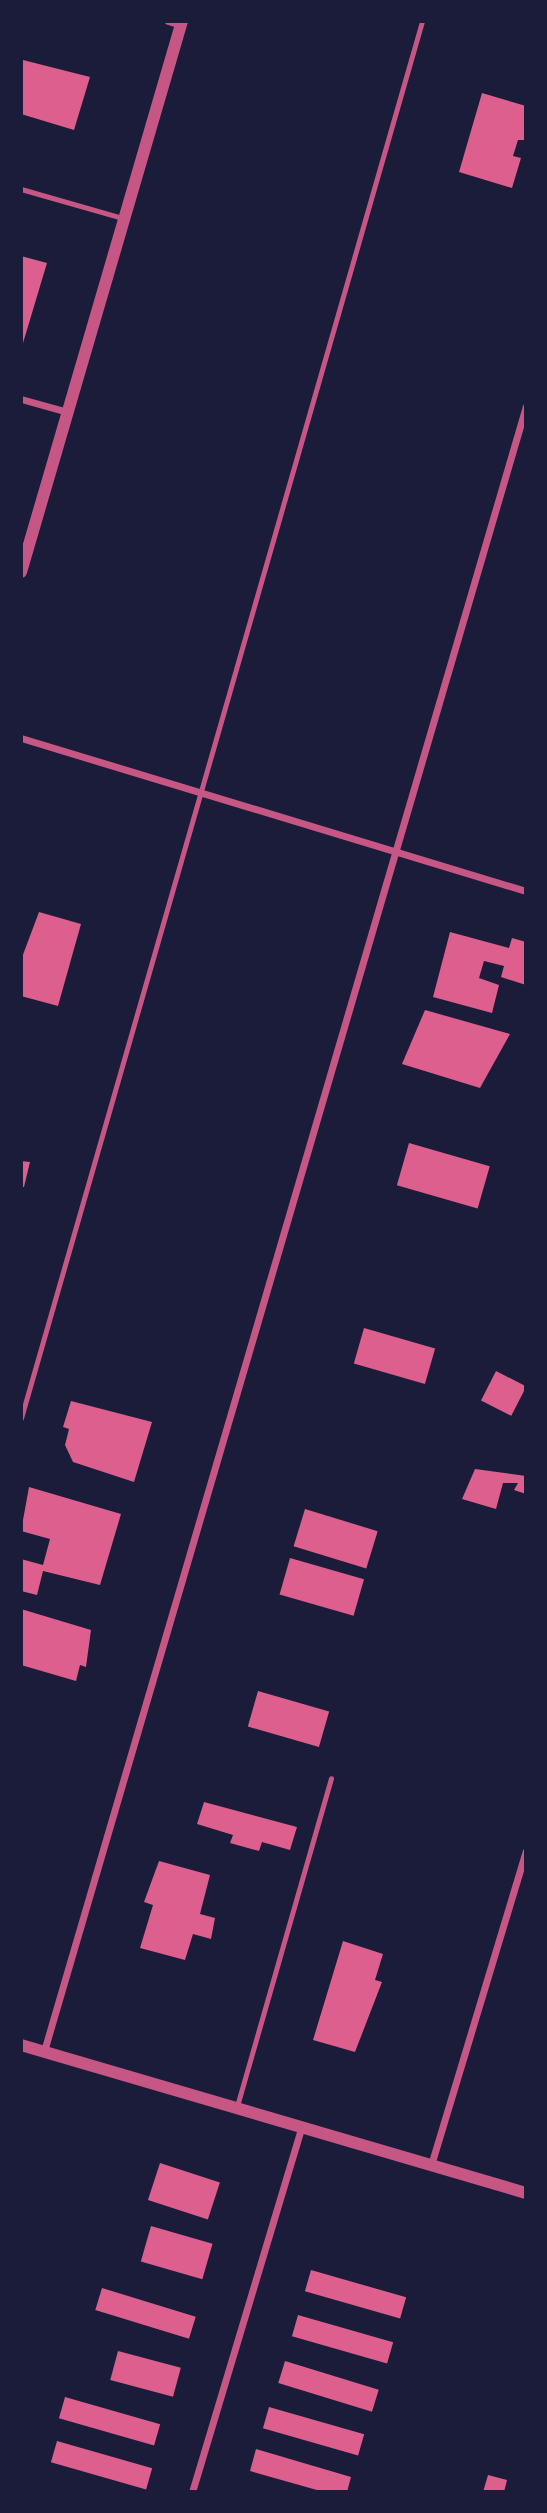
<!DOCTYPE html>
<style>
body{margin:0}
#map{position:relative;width:547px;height:2513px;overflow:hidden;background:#1b1b3a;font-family:"Public Sans",sans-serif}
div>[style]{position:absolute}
.building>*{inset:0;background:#dd5f8e;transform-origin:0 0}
.service>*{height:5px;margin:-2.5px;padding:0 2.5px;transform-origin:2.5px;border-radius:2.5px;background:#c65784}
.minor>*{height:7px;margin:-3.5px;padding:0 3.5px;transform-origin:3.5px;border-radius:3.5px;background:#c65784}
.tertiary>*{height:12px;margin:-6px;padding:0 6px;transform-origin:6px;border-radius:6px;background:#c65784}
span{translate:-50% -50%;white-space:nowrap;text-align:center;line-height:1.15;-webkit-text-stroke:7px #1b1b3a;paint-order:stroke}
.frame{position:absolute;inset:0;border:23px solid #1b1b3a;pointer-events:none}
</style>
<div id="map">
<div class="building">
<div style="clip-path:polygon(23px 60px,90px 77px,74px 130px,21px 114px)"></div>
<div style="clip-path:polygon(482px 93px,526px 106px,526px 140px,518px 140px,513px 156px,521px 158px,512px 188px,459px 172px)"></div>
<div style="clip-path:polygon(21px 256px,47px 263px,23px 343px,21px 343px)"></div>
<div style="clip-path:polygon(39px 912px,81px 924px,58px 1006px,21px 996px,21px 960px)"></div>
<div style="clip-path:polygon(450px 932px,509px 948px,512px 938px,526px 942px,526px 985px,501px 977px,504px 966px,484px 961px,479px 978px,499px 985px,492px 1013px,433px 997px)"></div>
<div style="clip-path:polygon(425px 1010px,510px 1034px,480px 1088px,402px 1064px)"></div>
<div style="left:409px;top:1143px;width:84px;height:44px;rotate:16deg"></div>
<div style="clip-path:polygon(21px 1161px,30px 1162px,24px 1187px,21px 1187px)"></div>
<div style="left:364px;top:1328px;width:74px;height:37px;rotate:16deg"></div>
<div style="left:496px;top:1371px;width:34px;height:33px;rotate:27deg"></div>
<div style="clip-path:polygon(71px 1401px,152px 1422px,134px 1482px,73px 1462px,65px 1445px,69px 1429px,63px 1427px)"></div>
<div style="clip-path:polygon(475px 1469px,526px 1476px,526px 1494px,514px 1490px,518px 1483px,503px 1483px,496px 1509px,462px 1499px)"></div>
<div style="clip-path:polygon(29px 1487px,121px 1514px,100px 1585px,43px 1571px,37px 1595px,21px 1591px,21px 1559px,43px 1565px,50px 1539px,21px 1531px)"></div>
<div style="left:305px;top:1509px;width:76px;height:39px;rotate:17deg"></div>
<div style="left:290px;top:1558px;width:77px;height:38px;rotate:16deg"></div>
<div style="clip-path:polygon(21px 1609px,91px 1630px,86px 1667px,80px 1665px,76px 1681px,21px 1665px)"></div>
<div style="left:258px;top:1691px;width:74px;height:37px;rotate:16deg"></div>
<div style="clip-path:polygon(204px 1802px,297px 1827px,290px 1850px,262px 1842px,259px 1851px,230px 1843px,233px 1835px,197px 1824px)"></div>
<div style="clip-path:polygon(159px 1861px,210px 1875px,200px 1914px,215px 1918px,211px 1939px,193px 1934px,185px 1960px,140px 1948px,153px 1905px,144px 1902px)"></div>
<div style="clip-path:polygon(343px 1941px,383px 1954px,375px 1980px,382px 1982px,355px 2052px,313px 2040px)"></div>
<div style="left:160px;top:2163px;width:63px;height:39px;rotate:18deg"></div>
<div style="left:151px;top:2226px;width:64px;height:37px;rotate:16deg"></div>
<div style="left:311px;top:2270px;width:99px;height:22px;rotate:16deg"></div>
<div style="left:102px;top:2288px;width:98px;height:23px;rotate:17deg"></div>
<div style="left:298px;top:2315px;width:99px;height:22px;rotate:16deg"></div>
<div style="left:118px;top:2351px;width:65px;height:30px;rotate:15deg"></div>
<div style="left:285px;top:2361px;width:98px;height:23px;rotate:17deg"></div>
<div style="left:65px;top:2397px;width:99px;height:22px;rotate:16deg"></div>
<div style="left:269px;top:2407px;width:99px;height:22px;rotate:16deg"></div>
<div style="left:57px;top:2441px;width:99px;height:22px;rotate:16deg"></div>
<div style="clip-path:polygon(256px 2449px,351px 2477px,347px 2492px,324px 2492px,250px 2471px)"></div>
<div style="clip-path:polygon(488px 2475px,507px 2480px,504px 2492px,483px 2492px)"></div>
</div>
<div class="service">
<div style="left:21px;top:189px;width:105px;rotate:16deg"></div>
<div style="left:21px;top:1418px;width:1453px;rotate:-73.98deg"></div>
<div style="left:237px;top:2106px;width:341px;rotate:-74deg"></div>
</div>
<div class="minor">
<div style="left:168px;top:21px;width:14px;rotate:17deg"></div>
<div style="left:21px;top:399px;width:49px;rotate:15.5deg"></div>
<div style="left:21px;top:738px;width:528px;rotate:16.86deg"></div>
<div style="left:44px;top:2051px;width:1714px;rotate:-73.67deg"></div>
<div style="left:431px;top:2165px;width:328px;rotate:-73.2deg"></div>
<div style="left:192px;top:2492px;width:380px;rotate:-73.3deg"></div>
</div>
<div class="tertiary">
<div style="left:21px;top:572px;width:574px;rotate:-73.71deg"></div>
<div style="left:21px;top:2045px;width:526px;rotate:16.33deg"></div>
</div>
<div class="frame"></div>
</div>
